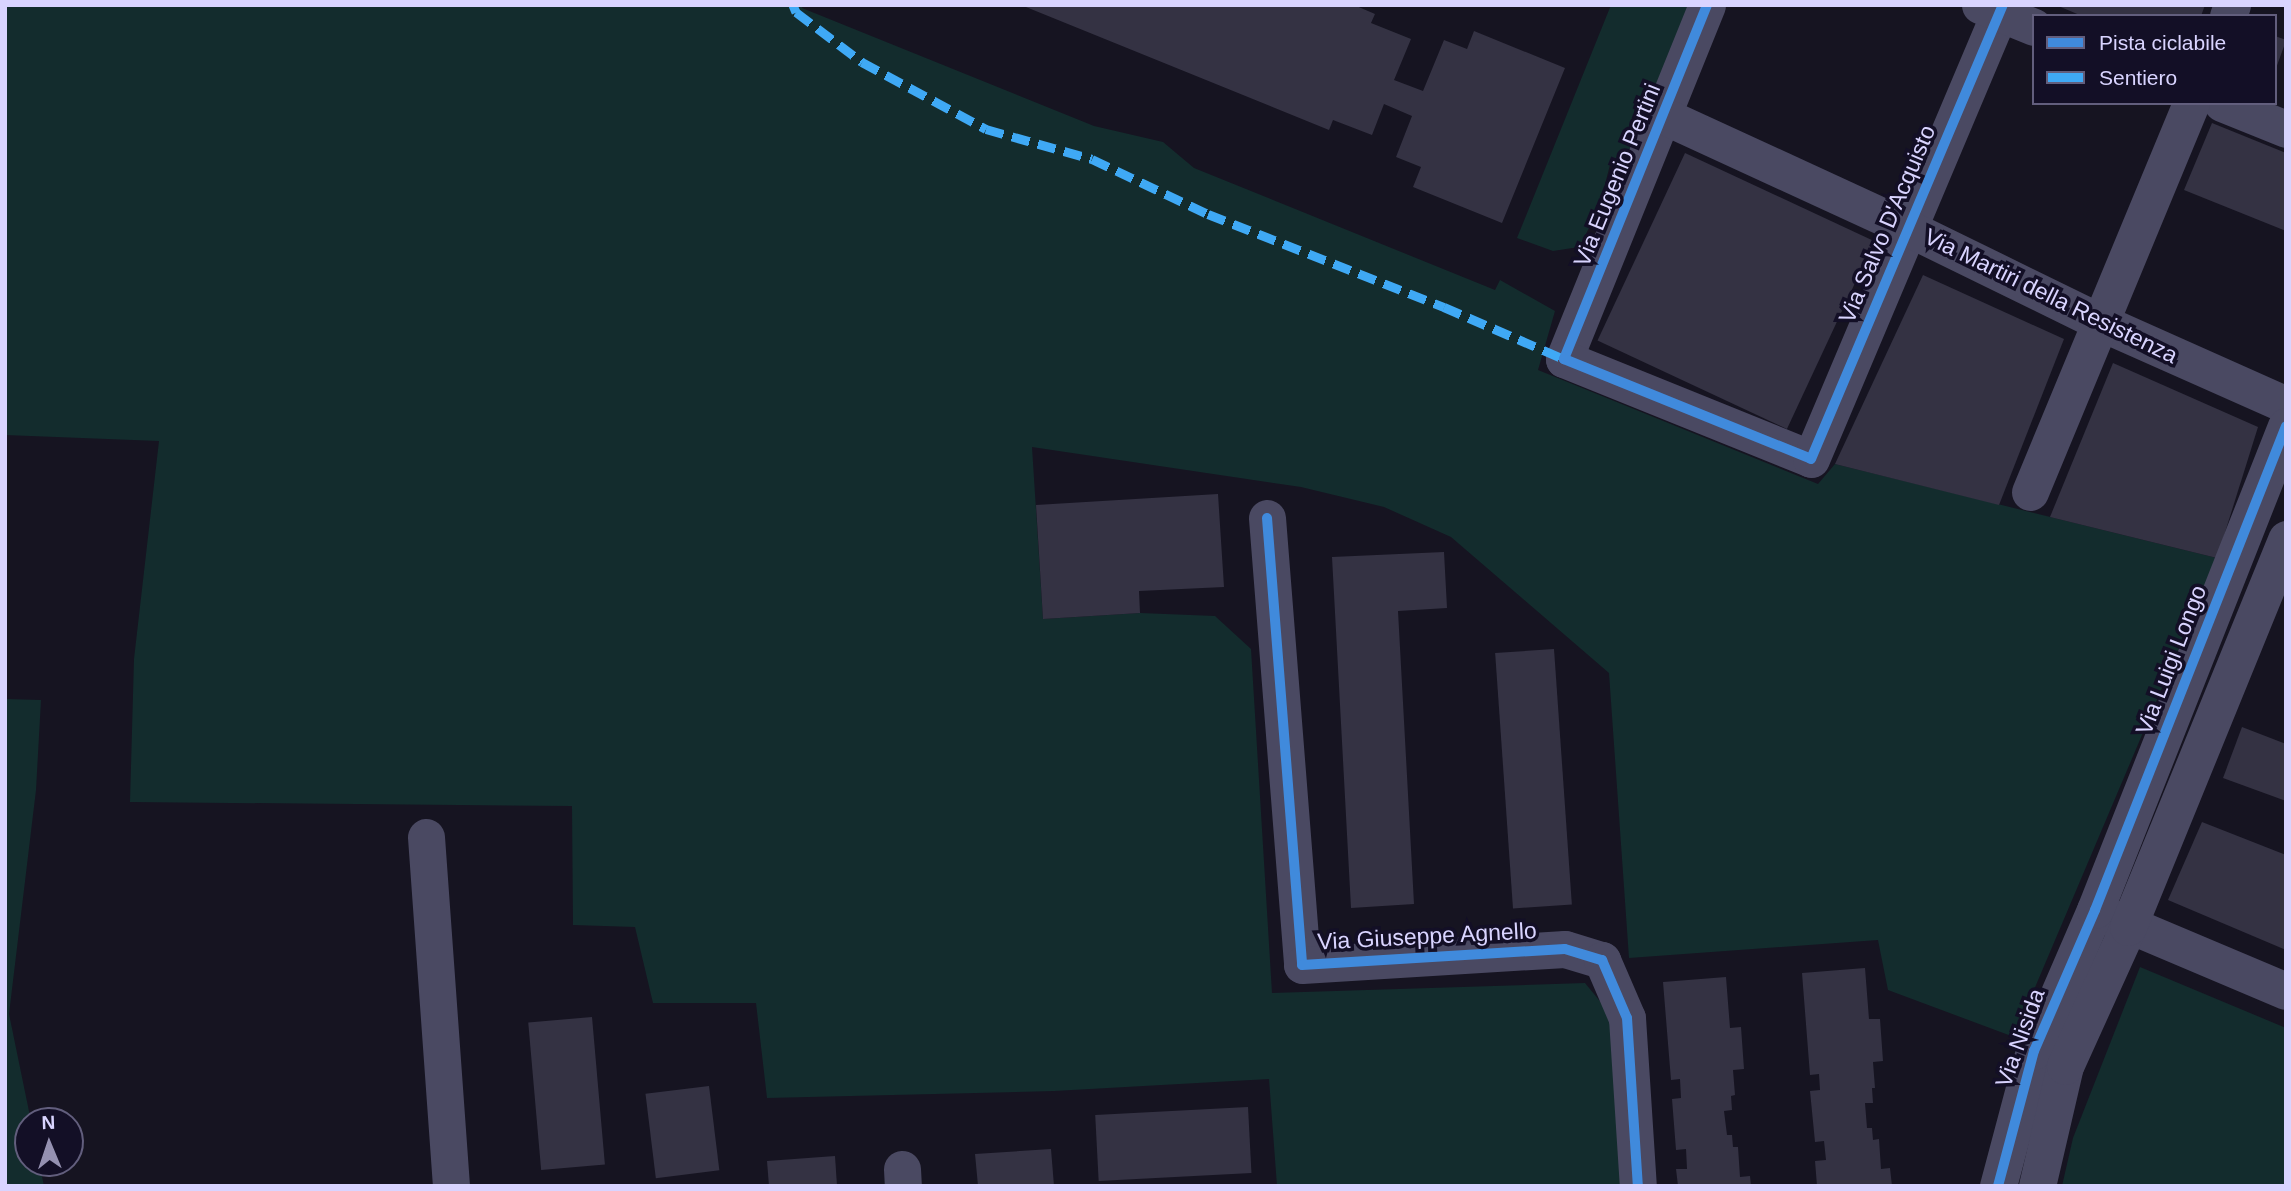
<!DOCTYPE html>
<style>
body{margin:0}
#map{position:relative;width:2291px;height:1191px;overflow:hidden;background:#161421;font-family:Helvetica,sans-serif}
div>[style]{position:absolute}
.green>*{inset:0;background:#132c2d}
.building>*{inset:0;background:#343243;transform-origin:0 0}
.minor>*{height:37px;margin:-18.5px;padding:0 18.5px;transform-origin:18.5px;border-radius:18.5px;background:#4a4962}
.quiet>*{height:9px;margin-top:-4.5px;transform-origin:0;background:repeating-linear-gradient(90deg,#3fa9f5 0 18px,transparent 0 27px)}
.cycleway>*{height:10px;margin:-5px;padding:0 5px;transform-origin:5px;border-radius:5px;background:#408adc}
span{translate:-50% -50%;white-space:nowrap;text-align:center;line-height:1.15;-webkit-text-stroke:7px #130f26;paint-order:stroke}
.street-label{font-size:23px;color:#d9d4ff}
.frame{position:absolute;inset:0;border:7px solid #d9d4ff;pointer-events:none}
.legend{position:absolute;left:2032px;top:14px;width:245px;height:91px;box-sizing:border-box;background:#130f26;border:2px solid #625e7d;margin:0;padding:9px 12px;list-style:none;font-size:21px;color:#d9d4ff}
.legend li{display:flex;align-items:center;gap:14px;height:35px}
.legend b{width:35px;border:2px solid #625e7d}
.north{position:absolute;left:14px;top:1107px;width:70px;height:70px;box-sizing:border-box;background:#130f26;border:2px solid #625e7d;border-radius:50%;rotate:358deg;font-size:19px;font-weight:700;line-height:28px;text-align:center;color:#d9d4ff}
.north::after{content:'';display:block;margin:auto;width:24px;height:32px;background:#9591b1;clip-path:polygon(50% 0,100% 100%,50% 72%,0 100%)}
</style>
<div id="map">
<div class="green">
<div style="clip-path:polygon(5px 5px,803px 5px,802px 8px,1094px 126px,1163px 142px,1194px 168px,1495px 290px,1500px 280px,1555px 311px,1538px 370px,1818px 484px,1835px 464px,2217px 558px,2014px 1037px,1888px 990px,1878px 940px,1629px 958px,1609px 673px,1451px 537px,1384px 507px,1301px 487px,1032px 447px,1043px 619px,1140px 613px,1215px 616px,1251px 649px,1272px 993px,1585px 983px,1617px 1022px,1626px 1186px,1277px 1186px,1269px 1079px,1054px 1091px,767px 1098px,756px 1003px,653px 1003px,635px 927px,573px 925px,572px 806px,130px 802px,134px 659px,159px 441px,5px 435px)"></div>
<div style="clip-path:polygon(1611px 5px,1691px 5px,1637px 142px,1610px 165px,1598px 211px,1579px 247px,1553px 251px,1517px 238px)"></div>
<div style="clip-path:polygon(5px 699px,41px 700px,36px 790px,9px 1014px,31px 1121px,28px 1121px,28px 1163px,39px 1163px,44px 1186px,5px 1186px)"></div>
<div style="clip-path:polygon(2140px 967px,2286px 1028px,2286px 1186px,2062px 1186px,2073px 1138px)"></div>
</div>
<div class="building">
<div style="clip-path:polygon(1021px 5px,1354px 5px,1375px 14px,1371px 23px,1411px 39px,1394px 80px,1423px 91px,1444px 40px,1467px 49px,1474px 31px,1565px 68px,1502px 223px,1413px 187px,1421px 167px,1396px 157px,1412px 116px,1384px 104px,1372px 135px,1333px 120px,1329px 130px)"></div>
<div style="clip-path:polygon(2056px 5px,2205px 5px,2201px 16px,2082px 16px)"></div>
<div style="left:2275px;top:36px;width:12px;height:55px;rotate:20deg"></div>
<div style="clip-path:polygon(2212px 123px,2286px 153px,2286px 231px,2184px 190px)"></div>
<div style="left:1685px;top:153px;width:209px;height:207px;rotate:25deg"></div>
<div style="clip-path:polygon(1923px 275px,2064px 339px,1999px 505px,1835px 464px)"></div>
<div style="clip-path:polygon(2113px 363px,2258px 427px,2217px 558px,2050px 517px)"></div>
<div style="clip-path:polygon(1218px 494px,1224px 587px,1139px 591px,1140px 613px,1043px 619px,1036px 505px)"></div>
<div style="clip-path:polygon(1444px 552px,1447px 608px,1398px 611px,1414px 904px,1351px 908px,1332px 557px)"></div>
<div style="left:1554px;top:649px;width:256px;height:59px;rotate:86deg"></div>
<div style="clip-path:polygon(2242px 727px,2286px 744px,2286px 801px,2223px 778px)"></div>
<div style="clip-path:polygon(2202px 822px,2286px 855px,2286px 950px,2168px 900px)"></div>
<div style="clip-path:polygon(1865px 968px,1869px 1019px,1880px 1019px,1883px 1061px,1873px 1062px,1875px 1088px,1872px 1088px,1873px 1103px,1865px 1103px,1867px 1128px,1872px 1128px,1873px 1140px,1879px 1139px,1881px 1169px,1890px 1168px,1892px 1186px,1817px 1186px,1815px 1161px,1826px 1160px,1824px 1141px,1815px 1142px,1810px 1091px,1820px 1090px,1819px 1074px,1810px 1075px,1802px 973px)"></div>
<div style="clip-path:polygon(1726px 977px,1730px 1028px,1741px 1027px,1744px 1069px,1733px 1070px,1735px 1095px,1731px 1096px,1732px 1110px,1724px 1111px,1727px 1135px,1732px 1135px,1733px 1147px,1738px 1147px,1740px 1177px,1750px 1176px,1751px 1186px,1678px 1186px,1676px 1169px,1687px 1169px,1686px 1149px,1676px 1150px,1672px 1099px,1681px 1098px,1680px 1079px,1671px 1080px,1663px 982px)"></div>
<div style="left:592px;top:1017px;width:148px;height:64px;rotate:85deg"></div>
<div style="left:709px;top:1086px;width:85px;height:64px;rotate:83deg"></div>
<div style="left:1248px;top:1107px;width:66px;height:153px;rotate:87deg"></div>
<div style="clip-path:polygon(1051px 1149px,1054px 1186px,978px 1186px,975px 1154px)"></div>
<div style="clip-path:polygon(835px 1156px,837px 1186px,769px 1186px,767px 1161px)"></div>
</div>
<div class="minor">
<div style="left:1707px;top:5px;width:382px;rotate:112deg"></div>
<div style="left:1564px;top:359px;width:266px;rotate:22deg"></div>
<div style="left:1811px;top:459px;width:493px;rotate:-67.1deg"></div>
<div style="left:1980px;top:5px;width:58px;rotate:22.2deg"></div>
<div style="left:2228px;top:16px;width:12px;rotate:-70deg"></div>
<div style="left:2222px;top:103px;width:69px;rotate:22.1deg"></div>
<div style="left:1664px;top:116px;width:268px;rotate:24.7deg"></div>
<div style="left:1908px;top:228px;width:214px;rotate:26.1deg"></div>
<div style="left:2100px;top:322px;width:204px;rotate:24deg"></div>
<div style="left:2030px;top:492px;width:421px;rotate:-67.5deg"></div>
<div style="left:1267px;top:518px;width:448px;rotate:85.5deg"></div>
<div style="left:1302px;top:965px;width:263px;rotate:-3.5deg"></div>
<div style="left:1565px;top:949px;width:39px;rotate:17deg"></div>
<div style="left:1602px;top:960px;width:63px;rotate:66.7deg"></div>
<div style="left:1627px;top:1018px;width:168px;rotate:86.3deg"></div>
<div style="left:426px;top:837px;width:350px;rotate:85.9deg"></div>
<div style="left:2106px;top:915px;width:195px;rotate:22.9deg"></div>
<div style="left:902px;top:1169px;width:17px;rotate:87deg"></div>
<div style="left:1998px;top:1186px;width:140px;rotate:-75.1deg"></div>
<div style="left:2034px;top:1051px;width:154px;rotate:-66.6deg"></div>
<div style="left:2095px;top:910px;width:520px;rotate:-68.46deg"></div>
<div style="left:2037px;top:1186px;width:123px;rotate:-76.9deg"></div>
<div style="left:2065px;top:1066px;width:153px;rotate:-65.6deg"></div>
<div style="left:2128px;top:927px;width:419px;rotate:-67.8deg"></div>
</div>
<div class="quiet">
<div style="left:793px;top:5px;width:8px;rotate:67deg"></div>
<div style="left:796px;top:12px;width:83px;rotate:37.1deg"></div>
<div style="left:862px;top:62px;width:141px;rotate:28.4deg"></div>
<div style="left:986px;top:129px;width:110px;rotate:15.8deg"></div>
<div style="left:1092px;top:159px;width:128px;rotate:25.4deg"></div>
<div style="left:1208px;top:214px;width:254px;rotate:21.5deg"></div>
<div style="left:1444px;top:307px;width:131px;rotate:23.4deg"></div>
</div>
<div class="cycleway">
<div style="left:1707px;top:5px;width:382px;rotate:112deg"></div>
<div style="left:1564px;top:359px;width:266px;rotate:22deg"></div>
<div style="left:1811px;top:459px;width:493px;rotate:-67.1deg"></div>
<div style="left:1267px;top:518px;width:448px;rotate:85.5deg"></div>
<div style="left:1302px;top:965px;width:263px;rotate:-3.5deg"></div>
<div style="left:1565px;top:949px;width:39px;rotate:17deg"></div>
<div style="left:1602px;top:960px;width:63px;rotate:66.7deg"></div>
<div style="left:1627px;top:1018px;width:168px;rotate:86.3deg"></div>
<div style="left:1998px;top:1186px;width:140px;rotate:-75.1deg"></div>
<div style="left:2034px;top:1051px;width:154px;rotate:-66.6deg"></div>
<div style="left:2095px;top:910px;width:520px;rotate:-68.46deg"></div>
</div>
<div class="street-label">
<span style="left:1617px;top:175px;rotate:-68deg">Via Eugenio Pertini</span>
<span style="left:1887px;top:224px;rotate:-67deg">Via Salvo D'Acquisto</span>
<span style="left:2051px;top:296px;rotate:26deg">Via Martiri della Resistenza</span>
<span style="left:2171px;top:660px;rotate:-69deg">Via Luigi Longo</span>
<span style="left:1427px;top:936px;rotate:-3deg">Via Giuseppe Agnello</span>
<span style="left:2020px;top:1038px;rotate:-70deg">Via Nisida</span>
</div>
<div class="frame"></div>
<ul class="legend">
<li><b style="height:9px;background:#408adc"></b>Pista ciclabile</li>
<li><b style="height:9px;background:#3fa9f5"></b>Sentiero</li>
</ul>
<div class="north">N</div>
</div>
